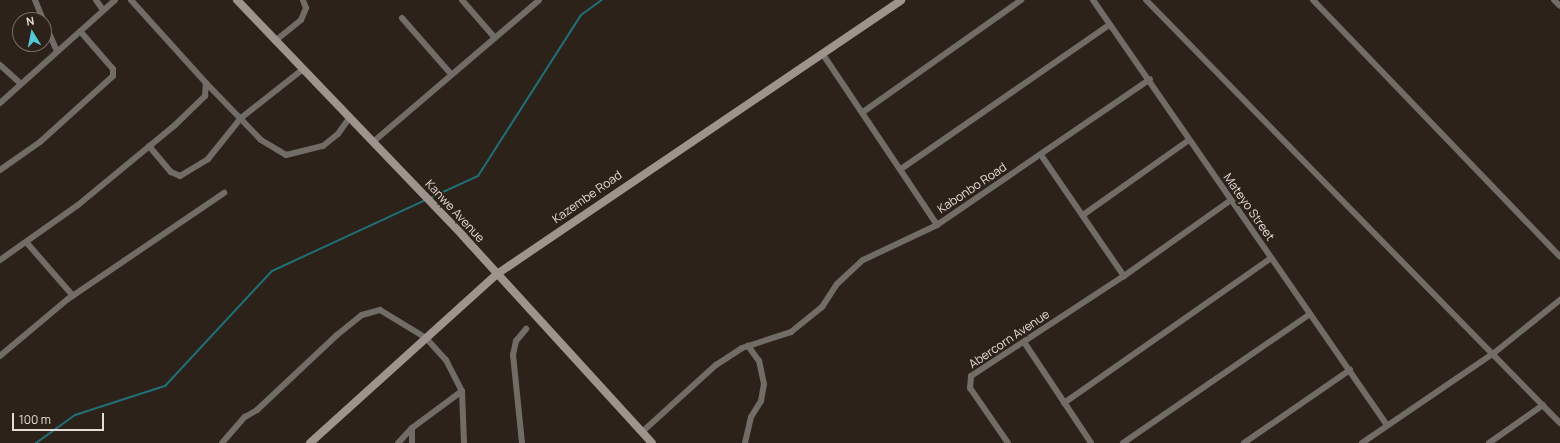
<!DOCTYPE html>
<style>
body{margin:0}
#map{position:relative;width:1560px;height:443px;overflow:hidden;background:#2d2219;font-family:Manrope,sans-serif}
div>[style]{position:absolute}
.stream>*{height:2px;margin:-1px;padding:0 1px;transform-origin:1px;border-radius:1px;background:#1f7078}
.minor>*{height:6px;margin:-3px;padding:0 3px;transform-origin:3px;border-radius:3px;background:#726c67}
.secondary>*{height:8px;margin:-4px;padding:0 4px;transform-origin:4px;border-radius:4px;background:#9e948d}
span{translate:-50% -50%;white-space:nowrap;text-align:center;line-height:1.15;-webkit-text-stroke:4px #2d2219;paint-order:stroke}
.street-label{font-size:12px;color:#e4dcd6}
.north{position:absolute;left:12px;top:12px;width:40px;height:40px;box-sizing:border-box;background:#2d2219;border:1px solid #766c65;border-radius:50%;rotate:350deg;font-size:11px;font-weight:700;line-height:16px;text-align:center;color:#e4dcd6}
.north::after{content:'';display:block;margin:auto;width:14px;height:18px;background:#52cbd8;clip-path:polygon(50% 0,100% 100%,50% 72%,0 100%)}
.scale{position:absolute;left:12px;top:413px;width:92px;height:18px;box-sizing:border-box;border:2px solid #e4dcd6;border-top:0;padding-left:5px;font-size:12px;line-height:14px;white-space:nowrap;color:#e4dcd6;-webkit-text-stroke:3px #2d2219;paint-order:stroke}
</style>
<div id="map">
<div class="stream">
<div style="left:430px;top:198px;width:53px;rotate:-24.6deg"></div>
<div style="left:478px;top:176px;width:191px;rotate:-57.4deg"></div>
<div style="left:581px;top:15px;width:26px;rotate:-36deg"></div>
<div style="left:36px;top:443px;width:48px;rotate:-35.7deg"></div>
<div style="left:75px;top:415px;width:95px;rotate:-17.9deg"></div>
<div style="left:165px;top:386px;width:157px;rotate:-47.1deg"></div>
<div style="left:272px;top:271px;width:170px;rotate:-24.8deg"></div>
</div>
<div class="minor">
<div style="left:35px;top:0;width:22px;rotate:68deg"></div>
<div style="left:96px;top:0;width:12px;rotate:55deg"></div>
<div style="left:462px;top:0;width:50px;rotate:49deg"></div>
<div style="left:1093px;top:0;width:517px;rotate:55.33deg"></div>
<div style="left:1146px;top:0;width:592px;rotate:45.62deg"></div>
<div style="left:1313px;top:0;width:356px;rotate:46.1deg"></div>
<div style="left:1554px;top:0;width:8px;rotate:45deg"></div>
<div style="left:402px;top:18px;width:74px;rotate:48.8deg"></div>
<div style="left:44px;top:22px;width:32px;rotate:66deg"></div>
<div style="left:275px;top:41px;width:33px;rotate:-39deg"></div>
<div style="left:301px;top:20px;width:13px;rotate:-67deg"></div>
<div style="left:306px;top:8px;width:9px;rotate:-111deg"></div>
<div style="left:822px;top:53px;width:207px;rotate:56.2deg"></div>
<div style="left:937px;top:225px;width:258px;rotate:-34.4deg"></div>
<div style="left:0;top:65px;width:28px;rotate:42deg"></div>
<div style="left:206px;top:83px;width:79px;rotate:46deg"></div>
<div style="left:261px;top:140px;width:29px;rotate:31deg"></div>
<div style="left:286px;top:155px;width:38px;rotate:-14deg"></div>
<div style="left:323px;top:146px;width:19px;rotate:-39deg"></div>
<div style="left:338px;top:134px;width:19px;rotate:-55deg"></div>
<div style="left:0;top:103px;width:154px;rotate:-41.8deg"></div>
<div style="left:863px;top:112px;width:194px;rotate:-35.3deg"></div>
<div style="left:373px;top:142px;width:218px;rotate:-40.5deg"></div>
<div style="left:149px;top:146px;width:34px;rotate:50deg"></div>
<div style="left:171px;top:172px;width:10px;rotate:24deg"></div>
<div style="left:180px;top:176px;width:33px;rotate:-31deg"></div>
<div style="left:208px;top:159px;width:53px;rotate:-51.2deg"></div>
<div style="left:241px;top:118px;width:79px;rotate:-38.3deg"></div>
<div style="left:1041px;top:155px;width:147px;rotate:55.6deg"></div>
<div style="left:1124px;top:276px;width:131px;rotate:-35.4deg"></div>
<div style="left:901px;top:169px;width:253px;rotate:-34.7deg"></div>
<div style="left:0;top:170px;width:49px;rotate:-35deg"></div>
<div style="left:40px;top:142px;width:98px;rotate:-42.1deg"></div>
<div style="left:113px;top:76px;width:7px;rotate:-90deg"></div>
<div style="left:113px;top:69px;width:50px;rotate:-131deg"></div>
<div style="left:1083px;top:215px;width:130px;rotate:-35.3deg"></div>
<div style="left:27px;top:243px;width:70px;rotate:49deg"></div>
<div style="left:0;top:260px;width:95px;rotate:-35.2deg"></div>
<div style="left:78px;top:205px;width:126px;rotate:-39.5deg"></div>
<div style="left:175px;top:125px;width:42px;rotate:-44deg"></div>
<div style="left:205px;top:96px;width:13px;rotate:-86deg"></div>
<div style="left:206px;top:83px;width:112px;rotate:-132.1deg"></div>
<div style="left:1024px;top:342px;width:121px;rotate:56.4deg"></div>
<div style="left:0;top:356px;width:89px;rotate:-40deg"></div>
<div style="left:68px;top:299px;width:189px;rotate:-34.2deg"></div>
<div style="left:462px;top:391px;width:52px;rotate:87.8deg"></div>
<div style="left:1064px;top:403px;width:253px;rotate:-35deg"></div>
<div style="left:642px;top:432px;width:100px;rotate:-42.2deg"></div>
<div style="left:716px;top:365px;width:31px;rotate:-33deg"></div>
<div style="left:742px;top:348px;width:52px;rotate:-18.1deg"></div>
<div style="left:791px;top:332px;width:40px;rotate:-39deg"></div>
<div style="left:822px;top:307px;width:27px;rotate:-57deg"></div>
<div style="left:837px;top:284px;width:35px;rotate:-43deg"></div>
<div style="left:863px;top:260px;width:82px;rotate:-25.3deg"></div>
<div style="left:222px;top:443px;width:35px;rotate:-49deg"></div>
<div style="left:245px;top:417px;width:14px;rotate:-30deg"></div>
<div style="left:257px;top:410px;width:110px;rotate:-43.2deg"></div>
<div style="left:337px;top:335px;width:32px;rotate:-39deg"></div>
<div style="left:362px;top:315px;width:19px;rotate:-16deg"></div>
<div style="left:380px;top:310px;width:54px;rotate:31.3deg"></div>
<div style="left:426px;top:338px;width:30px;rotate:48deg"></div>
<div style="left:446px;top:360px;width:35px;rotate:63deg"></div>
<div style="left:462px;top:391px;width:62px;rotate:143.5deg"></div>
<div style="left:412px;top:428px;width:15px;rotate:90deg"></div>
<div style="left:398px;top:443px;width:21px;rotate:-47deg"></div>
<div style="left:522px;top:443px;width:88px;rotate:-95.8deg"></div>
<div style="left:513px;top:355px;width:14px;rotate:-78deg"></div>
<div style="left:516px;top:341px;width:16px;rotate:-50deg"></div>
<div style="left:745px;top:443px;width:27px;rotate:-77deg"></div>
<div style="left:751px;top:417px;width:19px;rotate:-58deg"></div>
<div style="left:761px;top:401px;width:17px;rotate:-80deg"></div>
<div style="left:764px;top:384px;width:24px;rotate:-102deg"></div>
<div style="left:759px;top:361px;width:19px;rotate:-126deg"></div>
<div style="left:1008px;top:443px;width:67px;rotate:-124.6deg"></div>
<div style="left:970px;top:388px;width:12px;rotate:-85deg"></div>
<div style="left:971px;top:376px;width:183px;rotate:-33.2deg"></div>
<div style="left:1123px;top:443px;width:227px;rotate:-34.6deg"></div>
<div style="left:1244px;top:443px;width:129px;rotate:-34.6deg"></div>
<div style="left:1362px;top:443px;width:160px;rotate:-34.3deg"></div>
<div style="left:1494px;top:353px;width:85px;rotate:-38.8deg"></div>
<div style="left:1489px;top:443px;width:66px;rotate:-35.1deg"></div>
</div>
<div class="secondary">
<div style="left:237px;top:0;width:327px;rotate:46.2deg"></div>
<div style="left:463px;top:236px;width:280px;rotate:47.6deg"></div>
<div style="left:310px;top:443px;width:252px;rotate:-42.1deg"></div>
<div style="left:497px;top:274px;width:488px;rotate:-34.1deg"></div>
</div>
<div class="street-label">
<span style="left:972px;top:188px;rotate:-34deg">Kabonbo Road</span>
<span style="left:587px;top:197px;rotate:-35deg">Kazembe Road</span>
<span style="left:1249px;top:207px;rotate:55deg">Mateyo Street</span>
<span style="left:455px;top:211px;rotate:47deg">Kanwe Avenue</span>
<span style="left:1009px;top:339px;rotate:-34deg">Abercorn Avenue</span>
</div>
<div class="north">N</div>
<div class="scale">100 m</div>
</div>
